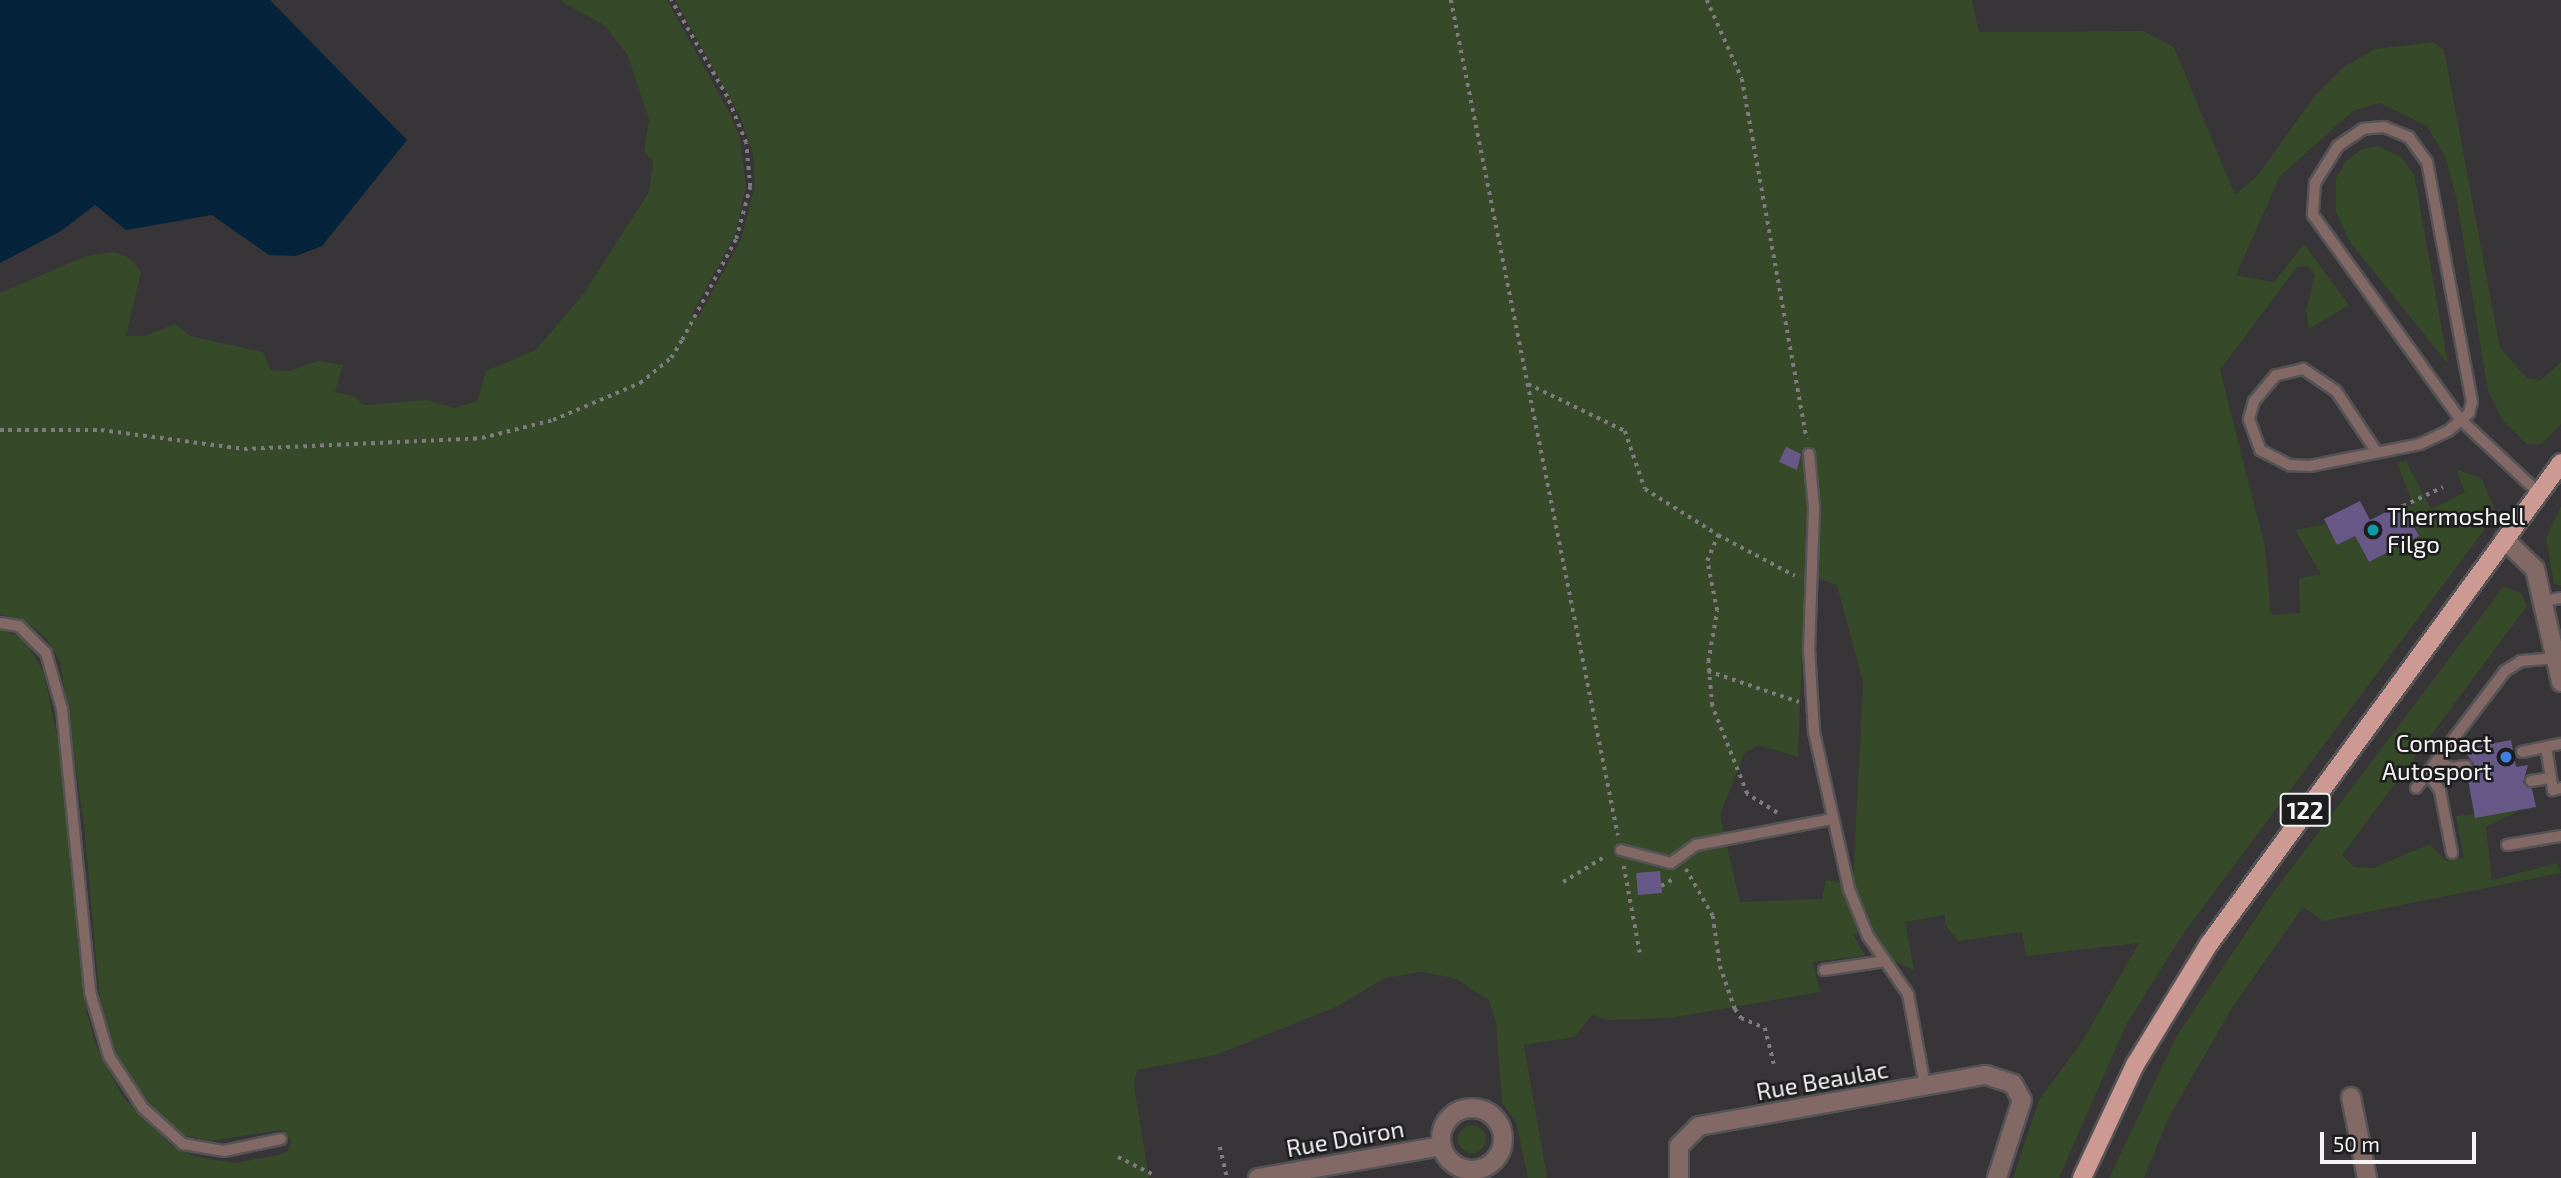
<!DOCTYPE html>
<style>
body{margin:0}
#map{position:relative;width:2561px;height:1178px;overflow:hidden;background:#373537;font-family:"Exo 2",sans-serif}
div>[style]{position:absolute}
.green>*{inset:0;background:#364928}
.round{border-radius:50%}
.water>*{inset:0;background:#06233c}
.building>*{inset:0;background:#685887;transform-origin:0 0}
.path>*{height:3.5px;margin-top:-1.75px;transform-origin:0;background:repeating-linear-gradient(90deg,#7e7c7e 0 3.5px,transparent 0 8.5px)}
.roads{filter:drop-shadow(2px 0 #555355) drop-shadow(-2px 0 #555355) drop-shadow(0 2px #555355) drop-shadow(0 -2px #555355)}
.service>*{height:10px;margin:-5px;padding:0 5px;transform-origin:5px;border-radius:5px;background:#826965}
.minor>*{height:18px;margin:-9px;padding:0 9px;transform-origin:9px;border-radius:9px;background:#826965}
.minor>.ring{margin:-9px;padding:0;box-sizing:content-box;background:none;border:18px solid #826965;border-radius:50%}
.primary>*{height:18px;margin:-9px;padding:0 9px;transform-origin:9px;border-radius:9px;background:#cd9a93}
.dots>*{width:19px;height:19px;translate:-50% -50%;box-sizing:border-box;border:4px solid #1e1d1e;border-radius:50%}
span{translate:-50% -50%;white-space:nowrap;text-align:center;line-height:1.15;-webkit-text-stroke:5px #1e1d1e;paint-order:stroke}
.shield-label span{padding:2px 5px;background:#1e1d1e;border:2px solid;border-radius:5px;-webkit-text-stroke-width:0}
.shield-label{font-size:23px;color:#f4f3f5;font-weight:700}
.poi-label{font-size:24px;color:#f4f3f5}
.left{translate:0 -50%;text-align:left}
.right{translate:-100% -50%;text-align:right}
.street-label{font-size:24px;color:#f4f3f5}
.scale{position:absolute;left:2320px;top:1132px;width:156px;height:32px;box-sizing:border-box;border:4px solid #f4f3f5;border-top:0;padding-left:9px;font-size:21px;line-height:24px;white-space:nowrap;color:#f4f3f5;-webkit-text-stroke:5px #1e1d1e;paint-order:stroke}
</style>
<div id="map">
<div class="green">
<div style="clip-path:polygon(evenodd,559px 0,667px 0,729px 112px,740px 138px,746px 186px,735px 235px,692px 314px,698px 318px,741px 239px,755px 185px,753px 154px,740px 116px,675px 0,1972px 0,1979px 32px,2143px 31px,2174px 47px,2235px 195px,2257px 176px,2314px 97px,2345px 66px,2375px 49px,2433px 42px,2444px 50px,2500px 348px,2527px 378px,2541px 380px,2561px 362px,2561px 424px,2541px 444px,2527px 444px,2503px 421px,2488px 391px,2456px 196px,2445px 156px,2427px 126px,2380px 103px,2353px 111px,2280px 176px,2236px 275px,2274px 282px,2304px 244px,2349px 305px,2309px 329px,2306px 311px,2315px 275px,2308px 266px,2297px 267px,2220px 370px,2265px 547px,2271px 615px,2300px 613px,2299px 578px,2321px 574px,2295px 530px,2326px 524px,2337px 545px,2355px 536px,2369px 562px,2419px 536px,2405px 508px,2413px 504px,2397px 463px,2406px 461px,2431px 509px,2465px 492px,2456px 469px,2482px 479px,2494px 508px,2487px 526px,2183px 934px,2126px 1025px,2059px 1178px,2013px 1178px,2039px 1100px,2083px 1040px,2139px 943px,2026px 956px,2022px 932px,1958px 941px,1945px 925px,1945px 915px,1905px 922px,1914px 970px,1894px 961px,1867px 923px,1854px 936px,1865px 956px,1813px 962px,1820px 992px,1670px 1018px,1608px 1020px,1592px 1015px,1575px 1037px,1524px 1045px,1547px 1178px,1528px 1178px,1516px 1122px,1502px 1103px,1496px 1023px,1489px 1000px,1454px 978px,1421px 972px,1385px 978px,1336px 1007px,1216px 1055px,1137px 1070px,1134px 1085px,1149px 1178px,0 1178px,0 629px,24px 638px,44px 673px,68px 789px,86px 1011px,96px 1045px,123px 1097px,172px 1146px,197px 1157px,235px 1163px,277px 1155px,288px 1151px,291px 1140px,281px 1130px,210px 1141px,182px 1135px,134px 1088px,102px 1024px,84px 824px,60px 661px,45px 637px,26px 622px,0 614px,0 293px,86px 256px,115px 252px,131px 259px,141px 272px,126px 336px,144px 336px,175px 324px,190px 336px,263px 352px,271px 370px,290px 371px,318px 361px,343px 365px,335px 392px,354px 396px,364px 405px,427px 400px,454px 408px,477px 401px,486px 371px,536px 350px,584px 293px,649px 192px,653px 161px,644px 152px,649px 120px,627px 54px,604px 25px,559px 0,1805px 575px,1837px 585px,1863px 683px,1853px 885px,1826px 880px,1822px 899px,1740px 902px,1720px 815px,1744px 754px,1758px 745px,1798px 757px,1805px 575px)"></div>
<div style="clip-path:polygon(2379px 146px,2401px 157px,2414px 174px,2448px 364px,2350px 242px,2336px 212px,2336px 178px,2346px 161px,2362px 149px)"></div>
<div style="clip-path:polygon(2561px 506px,2561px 586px,2554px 584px,2546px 538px)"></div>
<div style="clip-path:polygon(2503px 587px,2521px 593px,2527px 606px,2342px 855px,2354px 867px,2373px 868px,2430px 844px,2446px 861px,2464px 857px,2456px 816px,2522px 809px,2486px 827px,2492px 880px,2557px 863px,2561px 873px,2323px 921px,2303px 907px,2232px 1008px,2169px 1117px,2144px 1178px,2109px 1178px,2176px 1037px,2272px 894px)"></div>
<div class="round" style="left:1458px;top:1125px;width:28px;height:28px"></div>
</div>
<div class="water">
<div style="clip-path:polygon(0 0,270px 0,407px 140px,322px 246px,296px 256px,269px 255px,212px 215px,126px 230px,95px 205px,61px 231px,0 263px)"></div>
</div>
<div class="building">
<div style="clip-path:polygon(1786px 447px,1801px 454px,1797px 470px,1779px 462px)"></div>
<div style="clip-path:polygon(2360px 501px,2370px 520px,2402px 504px,2419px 536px,2369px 562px,2355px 536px,2337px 545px,2324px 519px)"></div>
<div style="clip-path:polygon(2511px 740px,2516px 767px,2528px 765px,2523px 783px,2532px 789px,2536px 807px,2475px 818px,2467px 774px,2474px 764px,2463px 749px)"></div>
<div style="left:1660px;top:871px;width:22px;height:24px;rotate:85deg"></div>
</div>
<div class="path">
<div style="left:1451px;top:0;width:852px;rotate:78.69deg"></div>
<div style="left:1707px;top:0;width:86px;rotate:66.1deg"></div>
<div style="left:1742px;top:79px;width:366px;rotate:79.8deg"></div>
<div style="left:1528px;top:384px;width:108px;rotate:25.9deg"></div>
<div style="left:1625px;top:431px;width:61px;rotate:71deg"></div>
<div style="left:1645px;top:489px;width:86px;rotate:32.2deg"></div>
<div style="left:0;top:430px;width:101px"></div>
<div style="left:101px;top:430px;width:144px;rotate:7.6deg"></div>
<div style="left:244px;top:449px;width:238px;rotate:-2.6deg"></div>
<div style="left:482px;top:438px;width:73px;rotate:-14.2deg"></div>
<div style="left:553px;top:420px;width:95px;rotate:-23deg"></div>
<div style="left:640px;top:383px;width:40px;rotate:-39deg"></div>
<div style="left:671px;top:358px;width:21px;rotate:-59deg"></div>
<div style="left:682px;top:340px;width:115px;rotate:-61.9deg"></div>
<div style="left:736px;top:239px;width:54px;rotate:-74.9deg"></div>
<div style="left:750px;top:187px;width:44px;rotate:-95.2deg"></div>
<div style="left:746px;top:143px;width:50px;rotate:-112.4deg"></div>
<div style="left:727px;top:97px;width:112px;rotate:-120deg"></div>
<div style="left:2403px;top:506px;width:44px;rotate:-25.4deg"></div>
<div style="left:1708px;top:671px;width:96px;rotate:18.8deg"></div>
<div style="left:1777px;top:813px;width:36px;rotate:-148deg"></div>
<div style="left:1747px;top:794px;width:95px;rotate:-111.7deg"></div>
<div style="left:1712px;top:706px;width:44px;rotate:-95.2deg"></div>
<div style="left:1708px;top:662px;width:52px;rotate:-80deg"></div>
<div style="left:1717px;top:611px;width:51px;rotate:-101.3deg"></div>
<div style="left:1707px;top:561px;width:28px;rotate:-67deg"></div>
<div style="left:1718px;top:535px;width:87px;rotate:28deg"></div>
<div style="left:1624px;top:866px;width:88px;rotate:79.6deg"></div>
<div style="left:1686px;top:869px;width:54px;rotate:60.1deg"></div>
<div style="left:1713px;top:916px;width:50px;rotate:82deg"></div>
<div style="left:1720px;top:966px;width:46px;rotate:70.8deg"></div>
<div style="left:1735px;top:1009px;width:11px;rotate:56deg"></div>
<div style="left:1741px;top:1018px;width:26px;rotate:23deg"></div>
<div style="left:1765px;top:1028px;width:37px;rotate:76deg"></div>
<div style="left:1563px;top:882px;width:50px;rotate:-31.2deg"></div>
<div style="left:1661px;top:886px;width:14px;rotate:-30deg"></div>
<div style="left:1220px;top:1147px;width:32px;rotate:77deg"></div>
<div style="left:1118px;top:1157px;width:42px;rotate:26.6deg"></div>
</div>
<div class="roads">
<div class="service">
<div style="left:2376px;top:451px;width:72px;rotate:-123.7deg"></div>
<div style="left:2336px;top:391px;width:40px;rotate:-146deg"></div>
<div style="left:2303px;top:369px;width:28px;rotate:167deg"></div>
<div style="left:2276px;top:375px;width:34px;rotate:130deg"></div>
<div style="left:2254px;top:401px;width:19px;rotate:106deg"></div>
<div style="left:2249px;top:419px;width:33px;rotate:70deg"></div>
<div style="left:2260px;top:450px;width:34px;rotate:27deg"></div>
<div style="left:2290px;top:465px;width:20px;rotate:3deg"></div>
<div style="left:2310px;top:466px;width:112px;rotate:-11.3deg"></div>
<div style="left:2420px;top:444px;width:31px;rotate:-25deg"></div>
<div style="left:2448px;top:431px;width:17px;rotate:-40deg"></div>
<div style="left:2461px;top:420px;width:11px;rotate:-41deg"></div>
<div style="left:2469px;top:413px;width:11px;rotate:-75deg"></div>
<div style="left:2472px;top:402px;width:244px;rotate:-100.6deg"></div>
<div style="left:2427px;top:162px;width:31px;rotate:-126deg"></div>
<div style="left:2409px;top:137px;width:27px;rotate:-158deg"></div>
<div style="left:2384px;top:127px;width:21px;rotate:175deg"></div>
<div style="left:2363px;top:129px;width:30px;rotate:146deg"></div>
<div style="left:2338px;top:146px;width:44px;rotate:121.9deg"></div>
<div style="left:2315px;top:183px;width:32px;rotate:94deg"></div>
<div style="left:2313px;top:215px;width:253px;rotate:54.2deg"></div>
<div style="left:2461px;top:420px;width:107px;rotate:43.1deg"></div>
<div style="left:1809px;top:454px;width:54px;rotate:84.7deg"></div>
<div style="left:1814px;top:508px;width:140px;rotate:92deg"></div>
<div style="left:1809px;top:648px;width:84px;rotate:86.6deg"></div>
<div style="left:1814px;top:732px;width:161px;rotate:77.4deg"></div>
<div style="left:1849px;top:889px;width:51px;rotate:68deg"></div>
<div style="left:1868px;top:936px;width:70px;rotate:55.4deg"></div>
<div style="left:1908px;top:994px;width:94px;rotate:79.5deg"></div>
<div style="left:2544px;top:601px;width:17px;rotate:-10deg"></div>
<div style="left:0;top:623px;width:19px;rotate:9deg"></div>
<div style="left:19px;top:626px;width:38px;rotate:45deg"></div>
<div style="left:46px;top:653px;width:58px;rotate:74.1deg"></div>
<div style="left:62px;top:709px;width:284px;rotate:84.3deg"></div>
<div style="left:90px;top:992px;width:67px;rotate:73.5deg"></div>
<div style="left:109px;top:1056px;width:62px;rotate:56.8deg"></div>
<div style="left:143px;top:1108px;width:54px;rotate:42deg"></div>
<div style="left:183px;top:1144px;width:42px;rotate:9.7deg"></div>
<div style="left:224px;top:1151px;width:58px;rotate:-11.9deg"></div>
<div style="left:2546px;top:747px;width:44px;rotate:80.8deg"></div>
<div style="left:2553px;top:790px;width:8px;rotate:-14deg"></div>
<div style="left:2522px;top:752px;width:40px;rotate:-12deg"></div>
<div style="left:2437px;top:760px;width:16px;rotate:30deg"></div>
<div style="left:2451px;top:768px;width:15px;rotate:-8deg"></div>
<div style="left:2428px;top:773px;width:22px;rotate:56deg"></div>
<div style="left:2440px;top:791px;width:63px;rotate:79deg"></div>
<div style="left:2531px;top:781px;width:20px;rotate:-9deg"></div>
<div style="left:2416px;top:788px;width:147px;rotate:-52.7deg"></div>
<div style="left:2505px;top:671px;width:19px;rotate:-32deg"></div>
<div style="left:2521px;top:661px;width:35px;rotate:-5deg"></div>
<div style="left:2507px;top:845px;width:55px;rotate:-9.5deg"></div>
<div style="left:1621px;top:850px;width:52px;rotate:14.6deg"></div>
<div style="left:1671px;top:863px;width:31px;rotate:-36deg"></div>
<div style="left:1696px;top:845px;width:138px;rotate:-10.8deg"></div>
<div style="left:1824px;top:970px;width:62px;rotate:-8.4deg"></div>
</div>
<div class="minor">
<div style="left:2504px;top:539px;width:43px;rotate:44.1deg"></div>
<div style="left:2535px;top:569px;width:116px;rotate:77deg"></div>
<div style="left:2351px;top:1097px;width:83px;rotate:78.8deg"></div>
<div class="ring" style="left:1441px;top:1108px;width:44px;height:44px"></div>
<div style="left:1258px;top:1178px;width:186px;rotate:-9.9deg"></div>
<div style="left:1679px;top:1178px;width:32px;rotate:-90deg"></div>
<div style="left:1679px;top:1146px;width:28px;rotate:-45deg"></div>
<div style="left:1699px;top:1126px;width:291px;rotate:-10.1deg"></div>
<div style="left:1986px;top:1075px;width:28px;rotate:18deg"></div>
<div style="left:2013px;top:1084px;width:18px;rotate:61deg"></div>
<div style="left:2022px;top:1100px;width:82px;rotate:107.8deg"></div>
</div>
<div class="primary">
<div style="left:2082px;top:1178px;width:125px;rotate:-64.9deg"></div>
<div style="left:2135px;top:1065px;width:142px;rotate:-58.6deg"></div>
<div style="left:2209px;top:944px;width:596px;rotate:-53.8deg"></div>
</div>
</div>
<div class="dots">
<div style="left:2373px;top:530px;background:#0f9aa8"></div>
<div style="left:2506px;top:757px;background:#3f7fe0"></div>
</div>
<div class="shield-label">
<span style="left:2305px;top:810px">122</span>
</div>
<div class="poi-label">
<span class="left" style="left:2387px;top:530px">Thermoshell<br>Filgo</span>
<span class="right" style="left:2492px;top:757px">Compact<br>Autosport</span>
</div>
<div class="street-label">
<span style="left:1822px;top:1080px;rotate:-10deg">Rue Beaulac</span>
<span style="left:1345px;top:1138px;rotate:-10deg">Rue Doiron</span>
</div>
<div class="scale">50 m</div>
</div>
